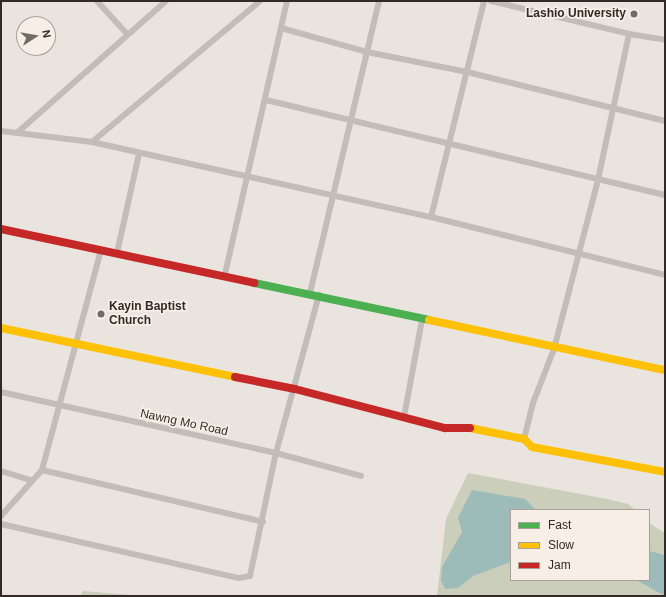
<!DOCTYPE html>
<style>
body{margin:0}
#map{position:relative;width:666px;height:597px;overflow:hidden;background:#eae4df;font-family:Arial,sans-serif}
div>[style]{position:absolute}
.green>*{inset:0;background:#cbceba}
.water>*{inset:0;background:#9dbbb9}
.street>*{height:6px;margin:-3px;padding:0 3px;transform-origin:3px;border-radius:3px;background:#c3bdb8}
.fast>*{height:8px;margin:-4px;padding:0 4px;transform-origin:4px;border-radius:4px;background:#4caf50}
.slow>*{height:8px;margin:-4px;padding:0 4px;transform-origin:4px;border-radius:4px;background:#ffc107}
.jam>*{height:8px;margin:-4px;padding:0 4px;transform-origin:4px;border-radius:4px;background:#c62828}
.dots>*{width:11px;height:11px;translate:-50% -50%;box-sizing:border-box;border:2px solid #f7efe6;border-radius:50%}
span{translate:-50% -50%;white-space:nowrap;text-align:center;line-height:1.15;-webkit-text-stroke:3.5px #f7efe6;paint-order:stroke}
.poi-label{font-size:12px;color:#332a27;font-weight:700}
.right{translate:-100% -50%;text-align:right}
.left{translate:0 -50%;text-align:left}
.street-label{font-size:12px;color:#332a27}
.frame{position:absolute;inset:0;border:2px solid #332a27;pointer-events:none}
.legend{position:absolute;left:510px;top:509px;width:140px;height:72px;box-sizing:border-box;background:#f7efe6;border:1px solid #a9a09a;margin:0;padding:5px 7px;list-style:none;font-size:12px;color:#332a27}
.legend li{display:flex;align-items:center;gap:8px;height:20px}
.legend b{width:20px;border:1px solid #a9a09a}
.north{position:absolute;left:16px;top:16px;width:40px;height:40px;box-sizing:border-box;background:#f7efe6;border:1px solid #a9a09a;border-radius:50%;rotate:78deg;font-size:11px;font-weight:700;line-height:16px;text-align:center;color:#332a27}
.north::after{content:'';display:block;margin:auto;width:14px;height:18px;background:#736b67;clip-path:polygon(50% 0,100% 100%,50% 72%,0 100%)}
</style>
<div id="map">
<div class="green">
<div style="clip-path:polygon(468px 473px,607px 499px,628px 504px,635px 510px,511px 510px,511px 580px,649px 580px,649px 523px,665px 533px,665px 596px,437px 596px,446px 519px)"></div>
<div style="clip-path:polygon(83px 591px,142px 596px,80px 596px)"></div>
</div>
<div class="water">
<div style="clip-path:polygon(472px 490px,525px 499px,536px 510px,511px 510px,511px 562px,473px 576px,458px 588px,445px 589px,441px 580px,442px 567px,462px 532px,458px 518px)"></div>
<div style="clip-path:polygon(649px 551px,665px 555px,665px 596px,636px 580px,649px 580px)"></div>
</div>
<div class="street">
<div style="left:97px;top:1px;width:45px;rotate:47.7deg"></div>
<div style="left:491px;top:1px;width:142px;rotate:13.4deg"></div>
<div style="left:629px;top:34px;width:149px;rotate:102deg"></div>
<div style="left:598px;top:180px;width:175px;rotate:104.6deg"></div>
<div style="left:554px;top:349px;width:58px;rotate:111.3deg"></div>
<div style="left:533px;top:403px;width:37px;rotate:104deg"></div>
<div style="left:281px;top:28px;width:89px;rotate:15.6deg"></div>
<div style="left:367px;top:52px;width:102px;rotate:11.3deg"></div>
<div style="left:467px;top:72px;width:204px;rotate:13.9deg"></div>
<div style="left:629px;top:34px;width:36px;rotate:9deg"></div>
<div style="left:266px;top:100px;width:410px;rotate:13.4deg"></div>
<div style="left:1px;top:131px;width:92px;rotate:6.9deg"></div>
<div style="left:92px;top:142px;width:347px;rotate:12.5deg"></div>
<div style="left:431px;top:217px;width:241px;rotate:13.9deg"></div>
<div style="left:18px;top:132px;width:198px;rotate:-41.5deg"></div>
<div style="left:92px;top:142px;width:219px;rotate:-40deg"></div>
<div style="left:431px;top:217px;width:222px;rotate:-76.2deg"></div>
<div style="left:117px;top:253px;width:101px;rotate:-77.5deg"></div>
<div style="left:225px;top:274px;width:280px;rotate:-77.2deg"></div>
<div style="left:310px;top:293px;width:300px;rotate:-76.7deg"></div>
<div style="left:1px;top:392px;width:282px;rotate:12.5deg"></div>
<div style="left:276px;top:453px;width:88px;rotate:15.1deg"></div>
<div style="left:404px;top:417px;width:99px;rotate:-79.5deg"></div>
<div style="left:42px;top:470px;width:227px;rotate:13.2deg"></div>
<div style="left:1px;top:471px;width:31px;rotate:17deg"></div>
<div style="left:1px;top:516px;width:62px;rotate:-48.3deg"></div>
<div style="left:42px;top:470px;width:228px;rotate:-75deg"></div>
<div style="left:1px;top:524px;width:244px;rotate:12.8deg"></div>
<div style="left:239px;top:578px;width:11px;rotate:-10deg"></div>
<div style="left:250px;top:576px;width:126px;rotate:-78.1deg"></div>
<div style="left:276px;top:453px;width:164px;rotate:-74.8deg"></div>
</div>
<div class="fast">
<div style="left:254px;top:283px;width:179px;rotate:11.9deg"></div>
</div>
<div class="slow">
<div style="left:429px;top:320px;width:241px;rotate:12deg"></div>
<div style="left:1px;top:328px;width:239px;rotate:11.8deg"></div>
<div style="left:470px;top:428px;width:55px;rotate:11.5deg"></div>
<div style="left:524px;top:439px;width:11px;rotate:45deg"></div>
<div style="left:532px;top:447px;width:135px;rotate:10.6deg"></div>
</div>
<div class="jam">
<div style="left:1px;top:229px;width:259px;rotate:12deg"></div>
<div style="left:235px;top:377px;width:61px;rotate:11.3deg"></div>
<div style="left:295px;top:389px;width:155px;rotate:14.6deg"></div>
<div style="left:445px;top:428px;width:25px"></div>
</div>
<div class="dots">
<div style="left:634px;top:14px;background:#736b67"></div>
<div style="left:101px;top:314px;background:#736b67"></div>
</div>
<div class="poi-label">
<span class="right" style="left:626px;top:14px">Lashio University</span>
<span class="left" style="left:109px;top:314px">Kayin Baptist<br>Church</span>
</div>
<div class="street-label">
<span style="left:184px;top:423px;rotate:12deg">Nawng Mo Road</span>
</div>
<div class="frame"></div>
<ul class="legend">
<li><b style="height:5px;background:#4caf50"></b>Fast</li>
<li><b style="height:5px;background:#ffc107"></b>Slow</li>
<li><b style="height:5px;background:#c62828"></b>Jam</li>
</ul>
<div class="north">N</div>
</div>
